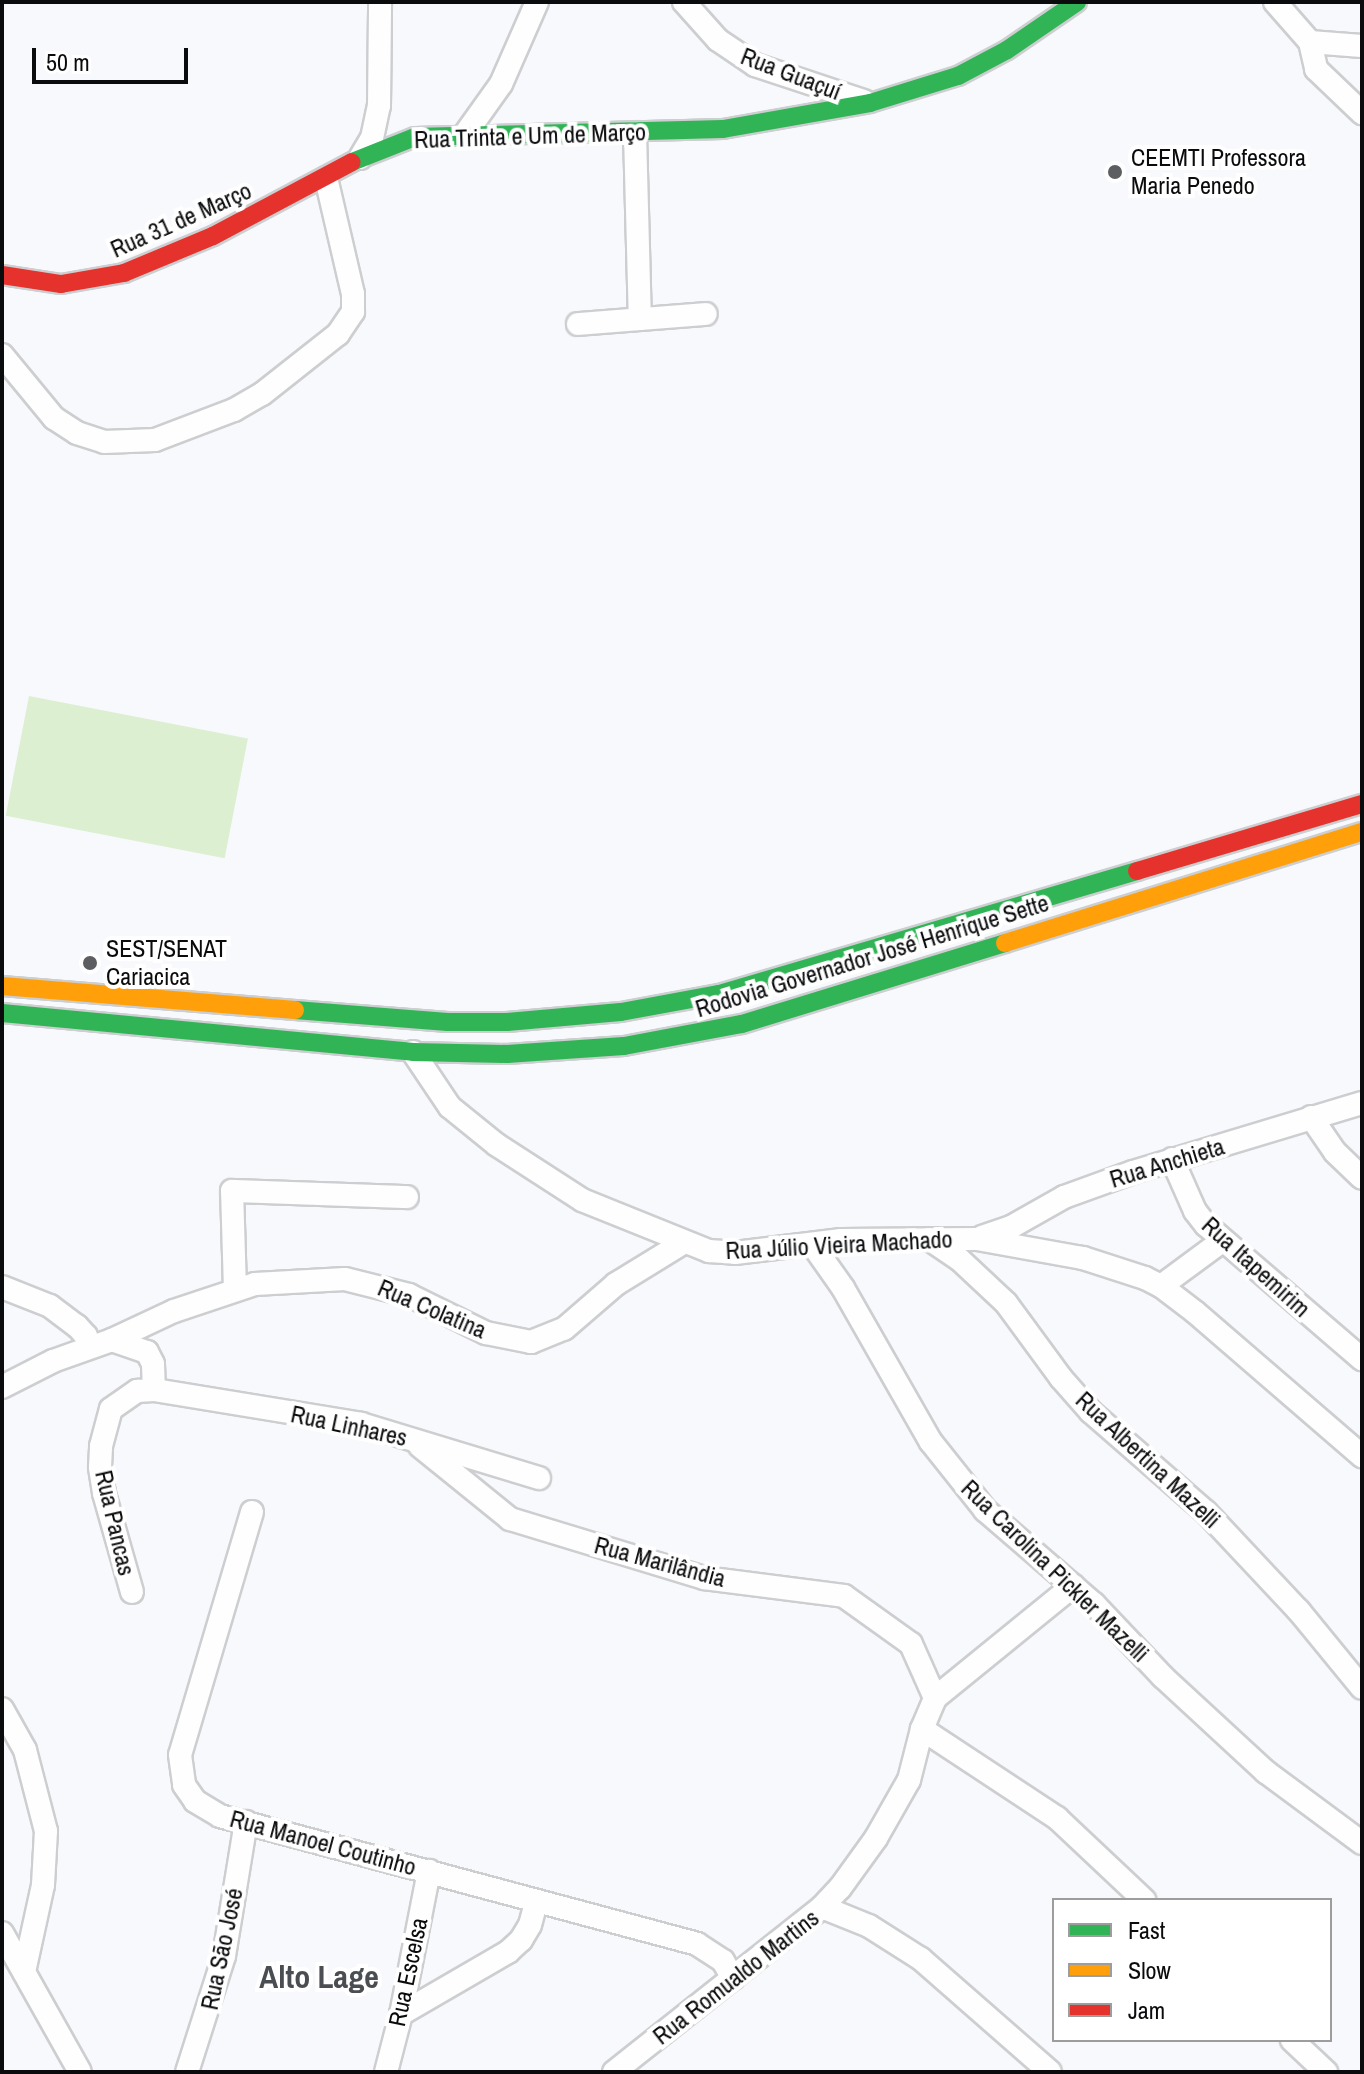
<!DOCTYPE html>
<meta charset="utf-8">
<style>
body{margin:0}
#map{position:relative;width:1364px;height:2074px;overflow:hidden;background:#f7f9fc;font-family:"Archivo Narrow",sans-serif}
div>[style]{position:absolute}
.green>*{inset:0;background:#ddefd1;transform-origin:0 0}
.roads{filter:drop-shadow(2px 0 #cdced0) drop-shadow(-2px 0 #cdced0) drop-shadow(0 2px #cdced0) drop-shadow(0 -2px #cdced0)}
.street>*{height:22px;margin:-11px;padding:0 11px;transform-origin:11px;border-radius:11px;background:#fefeff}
.fast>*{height:18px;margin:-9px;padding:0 9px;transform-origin:9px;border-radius:9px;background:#30b455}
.slow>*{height:18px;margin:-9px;padding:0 9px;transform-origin:9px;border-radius:9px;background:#ff9f0a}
.jam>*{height:18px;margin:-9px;padding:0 9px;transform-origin:9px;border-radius:9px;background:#e5322d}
.dots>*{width:22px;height:22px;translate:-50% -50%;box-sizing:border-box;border:4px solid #fff;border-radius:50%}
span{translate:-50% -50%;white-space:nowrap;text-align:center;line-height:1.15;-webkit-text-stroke:8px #fff;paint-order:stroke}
.street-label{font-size:24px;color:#0a0b0d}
.poi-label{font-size:24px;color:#0a0b0d}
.left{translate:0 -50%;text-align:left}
.district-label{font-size:32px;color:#4a4d51;font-weight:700}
.frame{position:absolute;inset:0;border:4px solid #0a0b0d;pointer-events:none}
.legend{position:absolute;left:1052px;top:1898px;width:280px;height:144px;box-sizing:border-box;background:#fff;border:2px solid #9d9d9e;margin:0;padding:10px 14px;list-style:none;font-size:24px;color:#0a0b0d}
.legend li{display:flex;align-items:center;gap:16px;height:40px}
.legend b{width:40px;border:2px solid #9d9d9e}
.scale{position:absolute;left:32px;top:48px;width:156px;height:36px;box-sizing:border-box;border:4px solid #0a0b0d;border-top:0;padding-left:10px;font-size:24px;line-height:28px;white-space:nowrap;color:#0a0b0d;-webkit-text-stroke:6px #fff;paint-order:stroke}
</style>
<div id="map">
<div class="green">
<div style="left:29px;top:696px;width:223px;height:122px;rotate:11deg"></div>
</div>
<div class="roads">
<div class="street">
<div style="left:684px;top:2px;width:51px;rotate:48.2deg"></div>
<div style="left:718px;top:40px;width:45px;rotate:34deg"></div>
<div style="left:755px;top:65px;width:115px;rotate:18.3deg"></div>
<div style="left:1275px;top:2px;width:53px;rotate:48.8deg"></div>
<div style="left:1310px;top:42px;width:28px;rotate:77deg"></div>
<div style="left:1316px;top:69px;width:64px;rotate:43.7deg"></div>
<div style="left:1310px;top:42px;width:52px;rotate:4.4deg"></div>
<div style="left:466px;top:133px;width:60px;rotate:-54.5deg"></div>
<div style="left:501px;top:84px;width:90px;rotate:-66.3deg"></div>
<div style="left:635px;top:133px;width:186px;rotate:88.5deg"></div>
<div style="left:360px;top:158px;width:23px;rotate:-59deg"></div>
<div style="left:372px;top:138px;width:33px;rotate:-78deg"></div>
<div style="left:379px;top:106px;width:104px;rotate:-89.4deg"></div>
<div style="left:578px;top:324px;width:128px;rotate:-4.5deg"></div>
<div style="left:2px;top:355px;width:82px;rotate:50.5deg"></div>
<div style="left:54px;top:418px;width:27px;rotate:33deg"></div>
<div style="left:77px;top:433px;width:28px;rotate:18deg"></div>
<div style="left:104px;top:442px;width:51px;rotate:-2.2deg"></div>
<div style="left:155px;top:440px;width:85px;rotate:-20.8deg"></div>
<div style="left:234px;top:410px;width:32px;rotate:-30deg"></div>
<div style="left:262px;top:394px;width:97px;rotate:-38.3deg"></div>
<div style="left:338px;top:334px;width:27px;rotate:-56deg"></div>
<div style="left:353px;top:312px;width:18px;rotate:-90deg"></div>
<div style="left:353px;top:294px;width:119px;rotate:-103.1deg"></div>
<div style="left:413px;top:1052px;width:66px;rotate:56.1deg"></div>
<div style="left:450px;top:1107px;width:60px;rotate:39deg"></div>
<div style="left:497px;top:1145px;width:101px;rotate:32.9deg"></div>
<div style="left:582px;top:1200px;width:137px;rotate:21.9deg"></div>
<div style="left:709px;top:1251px;width:26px;rotate:4deg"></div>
<div style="left:735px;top:1253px;width:107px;rotate:-7deg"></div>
<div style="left:841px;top:1240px;width:136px;rotate:-0.4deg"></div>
<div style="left:977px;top:1239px;width:108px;rotate:10.2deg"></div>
<div style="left:1083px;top:1258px;width:65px;rotate:17.9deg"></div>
<div style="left:1145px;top:1278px;width:18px;rotate:27deg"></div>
<div style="left:1161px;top:1286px;width:43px;rotate:37.4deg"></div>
<div style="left:1195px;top:1312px;width:221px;rotate:40.8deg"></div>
<div style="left:1311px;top:1117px;width:42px;rotate:55.6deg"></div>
<div style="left:1335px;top:1152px;width:37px;rotate:44deg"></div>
<div style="left:1172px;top:1159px;width:57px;rotate:66.1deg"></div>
<div style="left:1195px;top:1211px;width:18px;rotate:52deg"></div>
<div style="left:1206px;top:1225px;width:206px;rotate:40.7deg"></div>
<div style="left:982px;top:1237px;width:31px;rotate:-19deg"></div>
<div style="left:1011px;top:1227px;width:61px;rotate:-29.5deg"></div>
<div style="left:1064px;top:1197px;width:73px;rotate:-19.9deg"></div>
<div style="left:1133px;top:1172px;width:239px;rotate:-16.8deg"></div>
<div style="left:929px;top:1239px;width:36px;rotate:34deg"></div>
<div style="left:959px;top:1259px;width:64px;rotate:43.1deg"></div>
<div style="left:1006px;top:1303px;width:93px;rotate:53.7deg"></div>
<div style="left:1061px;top:1378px;width:45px;rotate:48.6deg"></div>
<div style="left:1091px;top:1412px;width:152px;rotate:41deg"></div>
<div style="left:1206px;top:1512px;width:136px;rotate:46.8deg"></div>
<div style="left:1299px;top:1611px;width:99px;rotate:50.7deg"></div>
<div style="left:812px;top:1244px;width:54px;rotate:54.8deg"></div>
<div style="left:843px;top:1288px;width:177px;rotate:60.3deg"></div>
<div style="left:931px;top:1442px;width:87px;rotate:51.5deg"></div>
<div style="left:985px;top:1510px;width:144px;rotate:40.8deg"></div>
<div style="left:1094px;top:1604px;width:100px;rotate:46.6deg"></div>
<div style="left:1163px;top:1677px;width:140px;rotate:42.7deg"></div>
<div style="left:1266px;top:1772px;width:119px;rotate:36.5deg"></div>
<div style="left:1161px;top:1286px;width:76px;rotate:-36.4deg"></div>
<div style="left:2px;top:1287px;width:52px;rotate:21.6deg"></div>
<div style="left:50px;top:1306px;width:34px;rotate:37deg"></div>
<div style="left:77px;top:1326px;width:13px;rotate:48deg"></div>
<div style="left:86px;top:1336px;width:12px;rotate:76deg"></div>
<div style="left:235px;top:1290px;width:99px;rotate:-91.7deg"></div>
<div style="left:232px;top:1191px;width:175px;rotate:2deg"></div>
<div style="left:112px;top:1340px;width:68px;rotate:-25.1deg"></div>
<div style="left:174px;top:1311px;width:85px;rotate:-18.4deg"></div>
<div style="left:255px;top:1284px;width:90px;rotate:-3.2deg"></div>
<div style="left:345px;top:1279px;width:66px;rotate:14deg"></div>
<div style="left:409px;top:1295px;width:86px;rotate:26.3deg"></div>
<div style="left:486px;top:1333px;width:46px;rotate:11.3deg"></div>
<div style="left:531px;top:1342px;width:35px;rotate:-22deg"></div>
<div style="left:564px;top:1329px;width:69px;rotate:-40.9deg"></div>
<div style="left:616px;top:1284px;width:79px;rotate:-31.5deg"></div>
<div style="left:2px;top:1387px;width:57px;rotate:-27deg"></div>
<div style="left:53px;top:1361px;width:63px;rotate:-19.6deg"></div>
<div style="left:112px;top:1340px;width:37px;rotate:19deg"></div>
<div style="left:147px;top:1352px;width:13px;rotate:63deg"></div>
<div style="left:153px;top:1364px;width:26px;rotate:88deg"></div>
<div style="left:420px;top:1446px;width:116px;rotate:39deg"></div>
<div style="left:510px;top:1519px;width:203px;rotate:16.9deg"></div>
<div style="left:704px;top:1578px;width:141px;rotate:7.3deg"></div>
<div style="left:844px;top:1596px;width:82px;rotate:35.6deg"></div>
<div style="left:911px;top:1644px;width:59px;rotate:66deg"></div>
<div style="left:252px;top:1512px;width:253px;rotate:106.5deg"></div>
<div style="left:180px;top:1755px;width:30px;rotate:82deg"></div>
<div style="left:184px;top:1785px;width:19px;rotate:55deg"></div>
<div style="left:195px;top:1801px;width:29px;rotate:31deg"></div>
<div style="left:220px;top:1816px;width:494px;rotate:15deg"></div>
<div style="left:697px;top:1944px;width:31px;rotate:33deg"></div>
<div style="left:723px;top:1961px;width:20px;rotate:60deg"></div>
<div style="left:132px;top:1592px;width:103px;rotate:-105.8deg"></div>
<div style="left:104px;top:1493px;width:26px;rotate:-99deg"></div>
<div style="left:100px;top:1467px;width:21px;rotate:-87deg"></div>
<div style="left:101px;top:1446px;width:38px;rotate:-75deg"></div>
<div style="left:111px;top:1409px;width:32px;rotate:-35deg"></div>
<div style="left:137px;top:1391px;width:17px;rotate:-3deg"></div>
<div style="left:154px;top:1390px;width:210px;rotate:9.3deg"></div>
<div style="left:361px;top:1424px;width:186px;rotate:16.9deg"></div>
<div style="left:2px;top:1709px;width:47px;rotate:60.7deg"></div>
<div style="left:25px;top:1750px;width:84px;rotate:75.5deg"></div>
<div style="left:46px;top:1831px;width:54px;rotate:93.2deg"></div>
<div style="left:43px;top:1885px;width:89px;rotate:102.3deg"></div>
<div style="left:922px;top:1729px;width:162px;rotate:33.4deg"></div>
<div style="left:1057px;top:1818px;width:120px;rotate:43.3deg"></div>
<div style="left:822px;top:1907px;width:51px;rotate:22deg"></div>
<div style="left:869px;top:1926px;width:62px;rotate:32.4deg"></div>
<div style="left:921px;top:1959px;width:171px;rotate:41.2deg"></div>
<div style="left:2px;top:1933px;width:159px;rotate:60.7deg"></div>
<div style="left:401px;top:2014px;width:124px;rotate:-30.1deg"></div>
<div style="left:508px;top:1952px;width:18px;rotate:-43deg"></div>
<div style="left:521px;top:1940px;width:17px;rotate:-59deg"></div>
<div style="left:530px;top:1925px;width:23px;rotate:-75deg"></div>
<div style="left:1292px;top:2040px;width:47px;rotate:43.3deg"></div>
<div style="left:187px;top:2072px;width:122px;rotate:-72.3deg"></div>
<div style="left:224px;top:1956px;width:136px;rotate:-80.7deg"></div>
<div style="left:386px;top:2072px;width:60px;rotate:-75.5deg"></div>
<div style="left:401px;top:2014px;width:146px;rotate:-78.9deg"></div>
<div style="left:614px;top:2072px;width:265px;rotate:-38.4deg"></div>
<div style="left:822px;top:1907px;width:26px;rotate:-47deg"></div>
<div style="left:840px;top:1888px;width:62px;rotate:-54.2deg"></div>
<div style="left:876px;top:1838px;width:67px;rotate:-60.4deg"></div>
<div style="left:909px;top:1780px;width:53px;rotate:-75.7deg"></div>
<div style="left:922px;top:1729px;width:34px;rotate:-67deg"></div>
<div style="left:935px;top:1698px;width:178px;rotate:-39.1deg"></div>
</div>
<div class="fast">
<div style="left:352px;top:162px;width:68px;rotate:-21.6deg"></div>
<div style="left:415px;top:137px;width:308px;rotate:-1.5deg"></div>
<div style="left:723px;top:129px;width:149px;rotate:-10deg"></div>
<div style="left:870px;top:103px;width:92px;rotate:-17.1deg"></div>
<div style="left:958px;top:76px;width:55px;rotate:-28deg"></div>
<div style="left:1007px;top:50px;width:85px;rotate:-34.4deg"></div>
<div style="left:295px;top:1010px;width:153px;rotate:4.5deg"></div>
<div style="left:448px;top:1022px;width:59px"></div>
<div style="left:507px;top:1022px;width:114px;rotate:-5deg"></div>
<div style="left:621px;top:1012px;width:100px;rotate:-10.4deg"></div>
<div style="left:719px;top:994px;width:436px;rotate:-16.4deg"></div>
<div style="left:2px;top:1013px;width:413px;rotate:5.4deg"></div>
<div style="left:413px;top:1052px;width:94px;rotate:1.2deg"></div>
<div style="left:507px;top:1054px;width:117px;rotate:-3.9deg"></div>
<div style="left:624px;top:1046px;width:120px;rotate:-10.6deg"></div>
<div style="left:742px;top:1024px;width:275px;rotate:-17.1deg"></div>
</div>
<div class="slow">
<div style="left:1005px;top:943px;width:374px;rotate:-17.3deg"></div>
<div style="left:2px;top:986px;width:294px;rotate:4.7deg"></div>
</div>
<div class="jam">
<div style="left:2px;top:275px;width:60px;rotate:8.7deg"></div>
<div style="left:61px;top:284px;width:64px;rotate:-9.9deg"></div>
<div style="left:124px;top:273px;width:96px;rotate:-22.6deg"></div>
<div style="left:213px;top:236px;width:157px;rotate:-28deg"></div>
<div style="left:1137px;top:871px;width:235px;rotate:-16.6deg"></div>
</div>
</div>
<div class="dots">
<div style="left:1115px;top:172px;background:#5d5e61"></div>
<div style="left:90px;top:963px;background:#5d5e61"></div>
</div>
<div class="street-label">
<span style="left:791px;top:74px;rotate:21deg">Rua Guaçuí</span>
<span style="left:530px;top:136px;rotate:-2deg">Rua Trinta e Um de Março</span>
<span style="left:181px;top:220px;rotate:-24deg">Rua 31 de Março</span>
<span style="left:872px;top:956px;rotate:-17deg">Rodovia Governador José Henrique Sette</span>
<span style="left:1167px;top:1163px;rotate:-17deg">Rua Anchieta</span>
<span style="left:839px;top:1245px;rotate:-3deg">Rua Júlio Vieira Machado</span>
<span style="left:1256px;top:1267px;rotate:42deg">Rua Itapemirim</span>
<span style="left:432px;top:1309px;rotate:23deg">Rua Colatina</span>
<span style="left:349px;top:1426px;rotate:12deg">Rua Linhares</span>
<span style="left:1148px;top:1460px;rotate:43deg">Rua Albertina Mazelli</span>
<span style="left:115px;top:1523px;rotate:77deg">Rua Pancas</span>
<span style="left:660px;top:1562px;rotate:15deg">Rua Marilândia</span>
<span style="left:1055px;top:1571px;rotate:44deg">Rua Carolina Pickler Mazelli</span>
<span style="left:323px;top:1843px;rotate:15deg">Rua Manoel Coutinho</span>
<span style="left:222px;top:1949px;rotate:-78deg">Rua São José</span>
<span style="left:408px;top:1972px;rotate:-78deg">Rua Escelsa</span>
<span style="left:736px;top:1977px;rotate:-38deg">Rua Romualdo Martins</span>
</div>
<div class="poi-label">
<span class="left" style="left:1131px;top:172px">CEEMTI Professora<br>Maria Penedo</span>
<span class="left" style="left:106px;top:963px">SEST/SENAT<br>Cariacica</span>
</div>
<div class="district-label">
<span style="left:319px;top:1977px">Alto Lage</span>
</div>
<div class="frame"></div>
<ul class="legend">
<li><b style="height:10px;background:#30b455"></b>Fast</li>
<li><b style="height:10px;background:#ff9f0a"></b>Slow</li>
<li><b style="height:10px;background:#e5322d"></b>Jam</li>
</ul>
<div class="scale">50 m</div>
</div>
